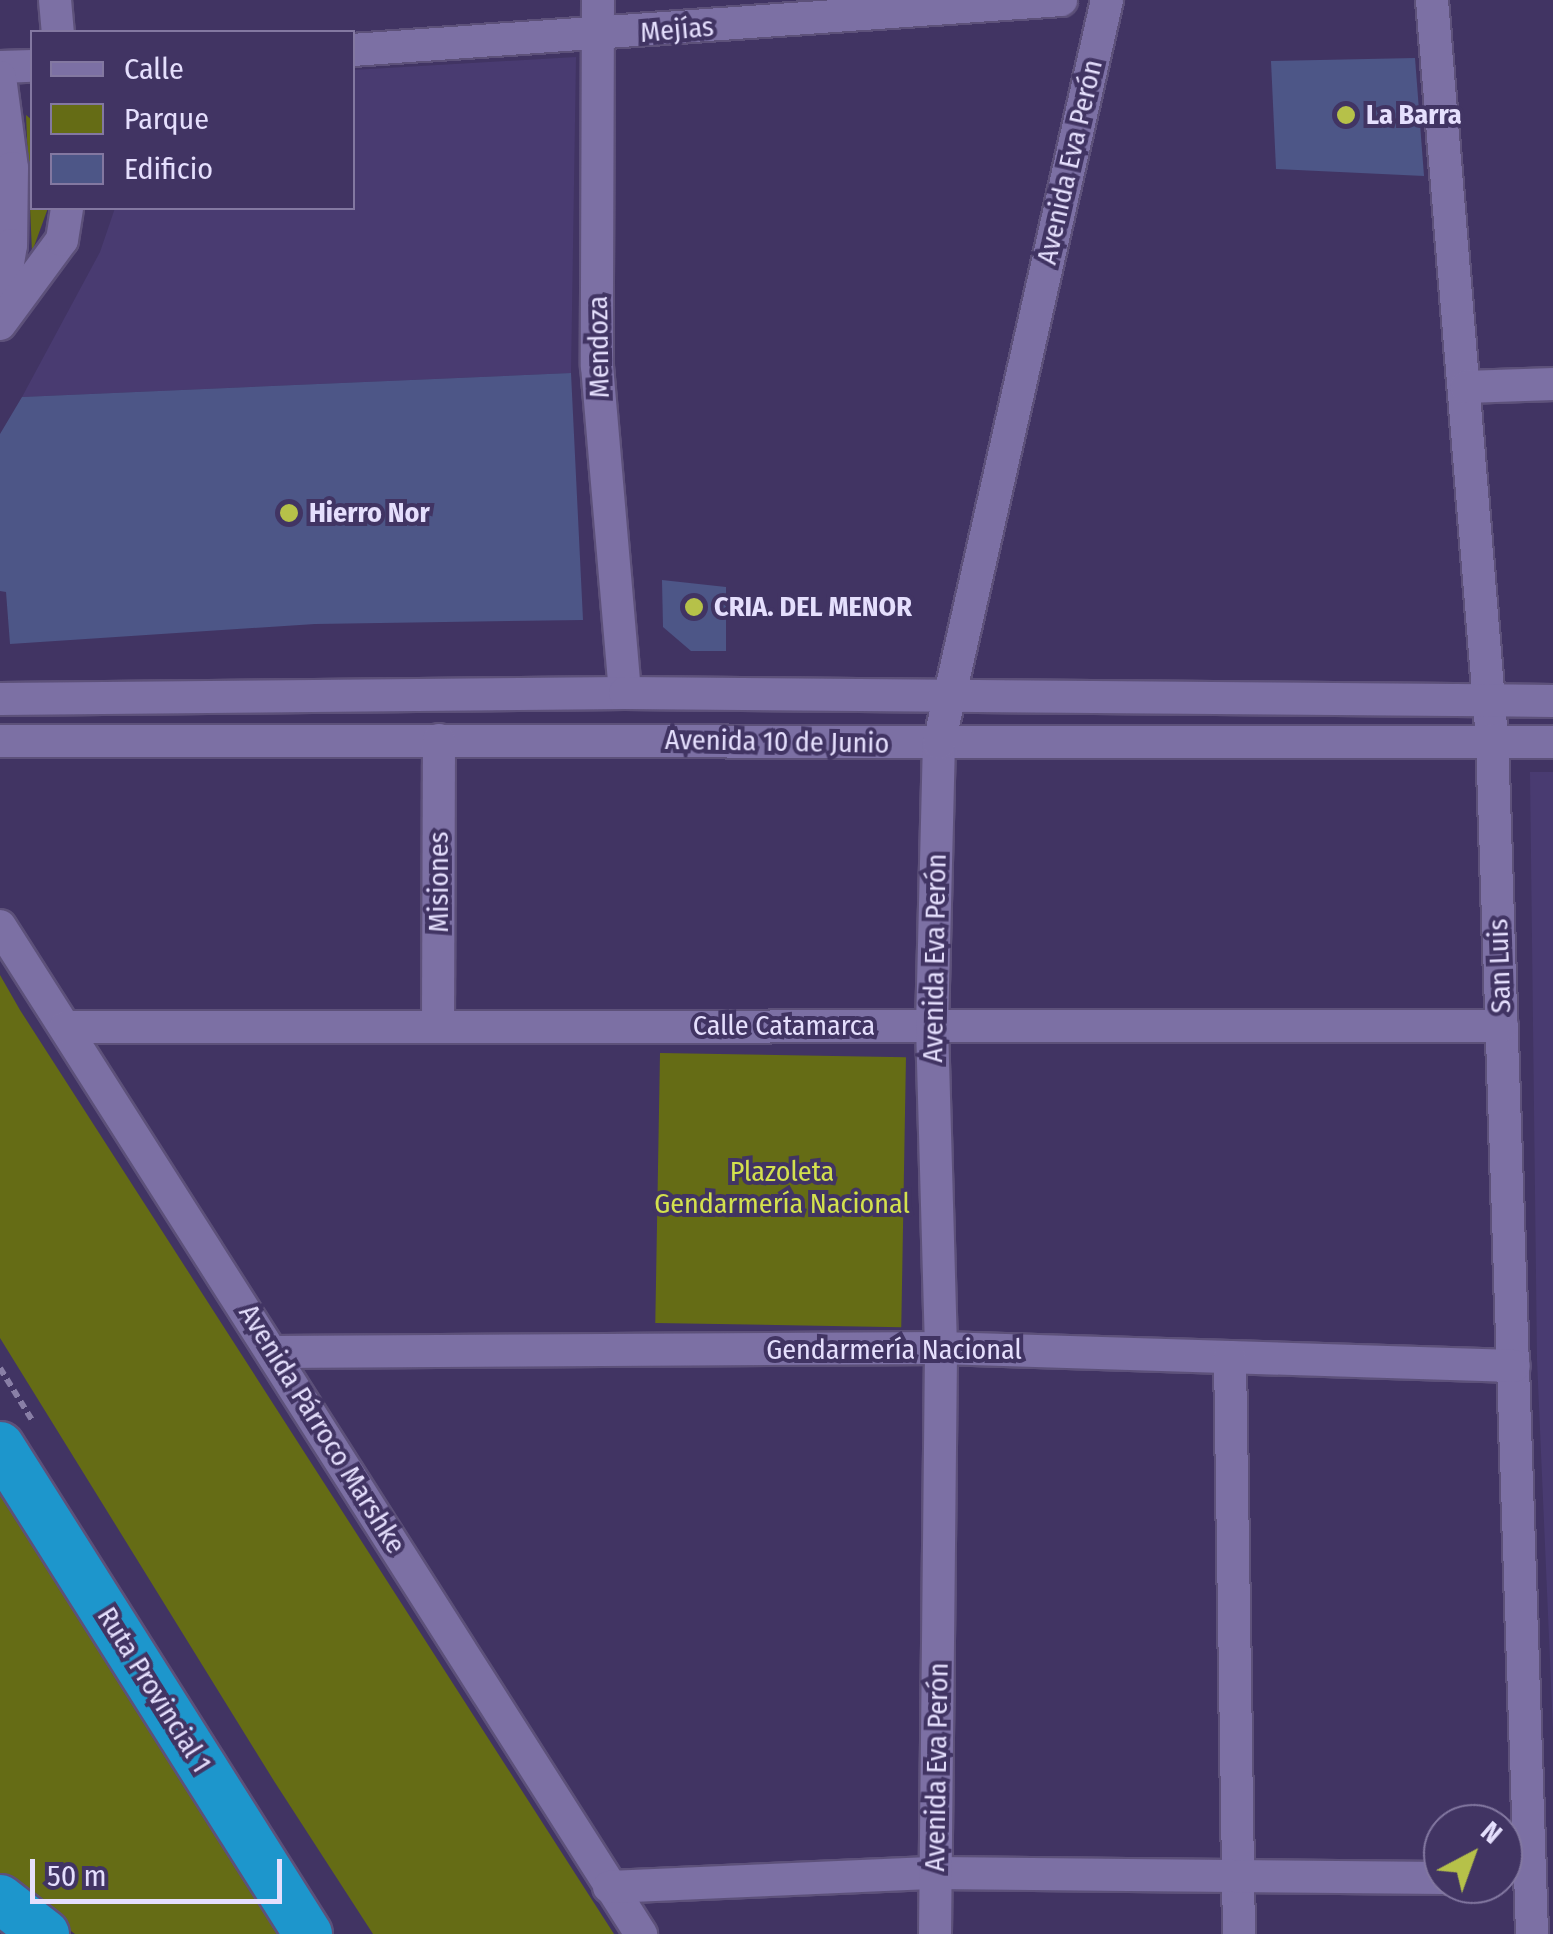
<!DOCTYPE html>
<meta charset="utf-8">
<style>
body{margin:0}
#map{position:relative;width:1553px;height:1934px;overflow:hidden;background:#413463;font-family:"Fira Sans Condensed",sans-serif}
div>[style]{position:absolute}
.built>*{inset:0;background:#493b71}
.green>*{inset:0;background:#656c15;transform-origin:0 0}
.building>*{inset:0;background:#4d5687}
.path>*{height:6px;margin-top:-3px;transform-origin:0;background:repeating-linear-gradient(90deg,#897fa6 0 8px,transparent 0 13px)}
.roads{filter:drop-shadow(2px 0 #5d517a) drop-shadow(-2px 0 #5d517a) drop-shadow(0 2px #5d517a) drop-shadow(0 -2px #5d517a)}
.minor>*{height:32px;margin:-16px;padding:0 16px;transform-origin:16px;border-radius:16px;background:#7c70a4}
.highway>*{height:48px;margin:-24px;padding:0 24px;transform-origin:24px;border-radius:24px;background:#1d96cc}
.dots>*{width:28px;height:28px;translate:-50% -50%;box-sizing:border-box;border:5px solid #413463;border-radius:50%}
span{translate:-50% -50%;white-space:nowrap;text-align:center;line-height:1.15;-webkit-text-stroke:8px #413463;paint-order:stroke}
.street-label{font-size:28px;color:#e5dffd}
.poi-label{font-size:28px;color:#e5dffd;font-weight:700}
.left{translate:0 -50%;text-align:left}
.park-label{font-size:28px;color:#d3e14d}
.legend{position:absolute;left:30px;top:30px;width:325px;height:180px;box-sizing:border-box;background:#413463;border:2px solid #8378a1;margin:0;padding:12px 18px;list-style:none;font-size:30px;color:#e5dffd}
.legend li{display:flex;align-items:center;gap:20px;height:50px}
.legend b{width:50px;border:2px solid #8378a1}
.north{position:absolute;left:1423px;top:1804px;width:100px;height:100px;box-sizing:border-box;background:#413463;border:2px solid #8378a1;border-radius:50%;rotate:41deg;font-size:28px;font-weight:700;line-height:40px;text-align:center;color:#e5dffd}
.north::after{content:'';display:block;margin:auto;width:35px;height:45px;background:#b6c149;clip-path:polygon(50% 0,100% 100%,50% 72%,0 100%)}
.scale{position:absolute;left:30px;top:1859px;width:252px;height:45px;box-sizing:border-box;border:5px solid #e5dffd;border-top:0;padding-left:12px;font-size:30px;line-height:35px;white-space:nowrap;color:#e5dffd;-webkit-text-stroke:8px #413463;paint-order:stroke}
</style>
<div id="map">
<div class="built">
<div style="clip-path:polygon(576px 57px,571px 373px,22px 397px,100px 252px,115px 208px,352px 208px,353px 70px)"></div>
<div style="clip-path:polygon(1530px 772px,1553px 772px,1553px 1730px,1537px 1360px)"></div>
</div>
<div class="green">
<div style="clip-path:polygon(26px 115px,32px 120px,32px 208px,48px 208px,32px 252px)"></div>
<div style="clip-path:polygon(0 975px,20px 1010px,614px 1934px,373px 1934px,274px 1781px,0 1338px)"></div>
<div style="left:660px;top:1053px;width:246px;height:270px;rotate:1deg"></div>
<div style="clip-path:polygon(0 1491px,195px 1792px,277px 1934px,75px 1934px,0 1878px)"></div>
</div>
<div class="building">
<div style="clip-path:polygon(1415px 58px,1424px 176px,1276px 169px,1271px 61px)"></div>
<div style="clip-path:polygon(571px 373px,583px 620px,315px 624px,10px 644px,6px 592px,0 591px,0 434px,22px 397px)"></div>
<div style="clip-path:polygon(662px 580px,726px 587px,726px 651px,691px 651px,663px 627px)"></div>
</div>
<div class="path">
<div style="left:0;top:1368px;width:61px;rotate:58.4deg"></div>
</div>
<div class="roads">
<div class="minor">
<div style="left:55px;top:0;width:32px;rotate:85deg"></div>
<div style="left:598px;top:0;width:366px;rotate:90.2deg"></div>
<div style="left:597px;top:366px;width:328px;rotate:85.1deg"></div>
<div style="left:1432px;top:0;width:742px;rotate:85.36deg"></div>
<div style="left:1492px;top:740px;width:1195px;rotate:88.08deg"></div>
<div style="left:352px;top:50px;width:711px;rotate:-4.03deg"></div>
<div style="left:0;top:67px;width:32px;rotate:-2deg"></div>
<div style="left:0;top:77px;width:92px;rotate:82.5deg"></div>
<div style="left:12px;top:168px;width:77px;rotate:90.7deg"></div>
<div style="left:11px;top:245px;width:67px;rotate:99.5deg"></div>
<div style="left:0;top:324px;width:104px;rotate:-53.6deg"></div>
<div style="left:62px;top:240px;width:32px;rotate:-81deg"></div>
<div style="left:1466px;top:387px;width:87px;rotate:-2deg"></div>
<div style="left:0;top:699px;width:625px;rotate:-0.55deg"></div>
<div style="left:625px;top:693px;width:928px;rotate:0.49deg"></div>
<div style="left:0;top:741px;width:1553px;rotate:0.04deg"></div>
<div style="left:0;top:926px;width:1195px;rotate:57.55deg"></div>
<div style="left:438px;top:1024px;width:284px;rotate:-89.8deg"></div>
<div style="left:66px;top:1027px;width:1436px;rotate:-0.04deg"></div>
<div style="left:274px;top:1352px;width:667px;rotate:-0.34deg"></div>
<div style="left:941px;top:1348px;width:573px;rotate:1.8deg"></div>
<div style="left:1230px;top:1357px;width:577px;rotate:89.11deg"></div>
<div style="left:609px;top:1887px;width:327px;rotate:-2.5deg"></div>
<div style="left:936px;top:1873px;width:507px;rotate:0.57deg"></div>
<div style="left:935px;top:1934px;width:586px;rotate:-89.41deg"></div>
<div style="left:941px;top:1348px;width:321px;rotate:-91.6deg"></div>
<div style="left:932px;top:1027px;width:284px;rotate:-88.6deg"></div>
<div style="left:939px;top:743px;width:762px;rotate:-77.26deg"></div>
</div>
<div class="highway">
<div style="left:0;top:1446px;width:577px;rotate:57.74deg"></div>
<div style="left:0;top:1899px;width:57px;rotate:37.9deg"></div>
</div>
</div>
<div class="dots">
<div style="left:1346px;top:115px;background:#b6c149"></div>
<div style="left:289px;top:513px;background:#b6c149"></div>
<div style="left:694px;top:607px;background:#b6c149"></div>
</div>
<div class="street-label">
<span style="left:677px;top:30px;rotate:-5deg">Mejías</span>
<span style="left:1070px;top:162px;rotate:-77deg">Avenida Eva Perón</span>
<span style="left:599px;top:347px;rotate:-91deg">Mendoza</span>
<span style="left:777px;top:742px;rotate:1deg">Avenida 10 de Junio</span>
<span style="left:439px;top:882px;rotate:-90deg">Misiones</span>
<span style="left:935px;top:958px;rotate:-89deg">Avenida Eva Perón</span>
<span style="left:1500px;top:966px;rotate:-92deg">San Luis</span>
<span style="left:784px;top:1026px">Calle Catamarca</span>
<span style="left:894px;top:1350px">Gendarmería Nacional</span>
<span style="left:322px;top:1429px;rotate:58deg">Avenida Párroco Marshke</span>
<span style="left:154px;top:1690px;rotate:58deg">Ruta Provincial 1</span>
<span style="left:937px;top:1767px;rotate:-89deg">Avenida Eva Perón</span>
</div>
<div class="poi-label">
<span class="left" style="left:1366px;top:115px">La Barra</span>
<span class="left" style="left:309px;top:513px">Hierro Nor</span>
<span class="left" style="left:714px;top:607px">CRIA. DEL MENOR</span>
</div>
<div class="park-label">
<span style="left:782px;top:1188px">Plazoleta<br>Gendarmería Nacional</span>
</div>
<ul class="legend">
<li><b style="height:12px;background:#7c70a4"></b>Calle</li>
<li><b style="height:28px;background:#656c15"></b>Parque</li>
<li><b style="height:28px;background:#4d5687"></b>Edificio</li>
</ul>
<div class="north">N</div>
<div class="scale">50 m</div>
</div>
